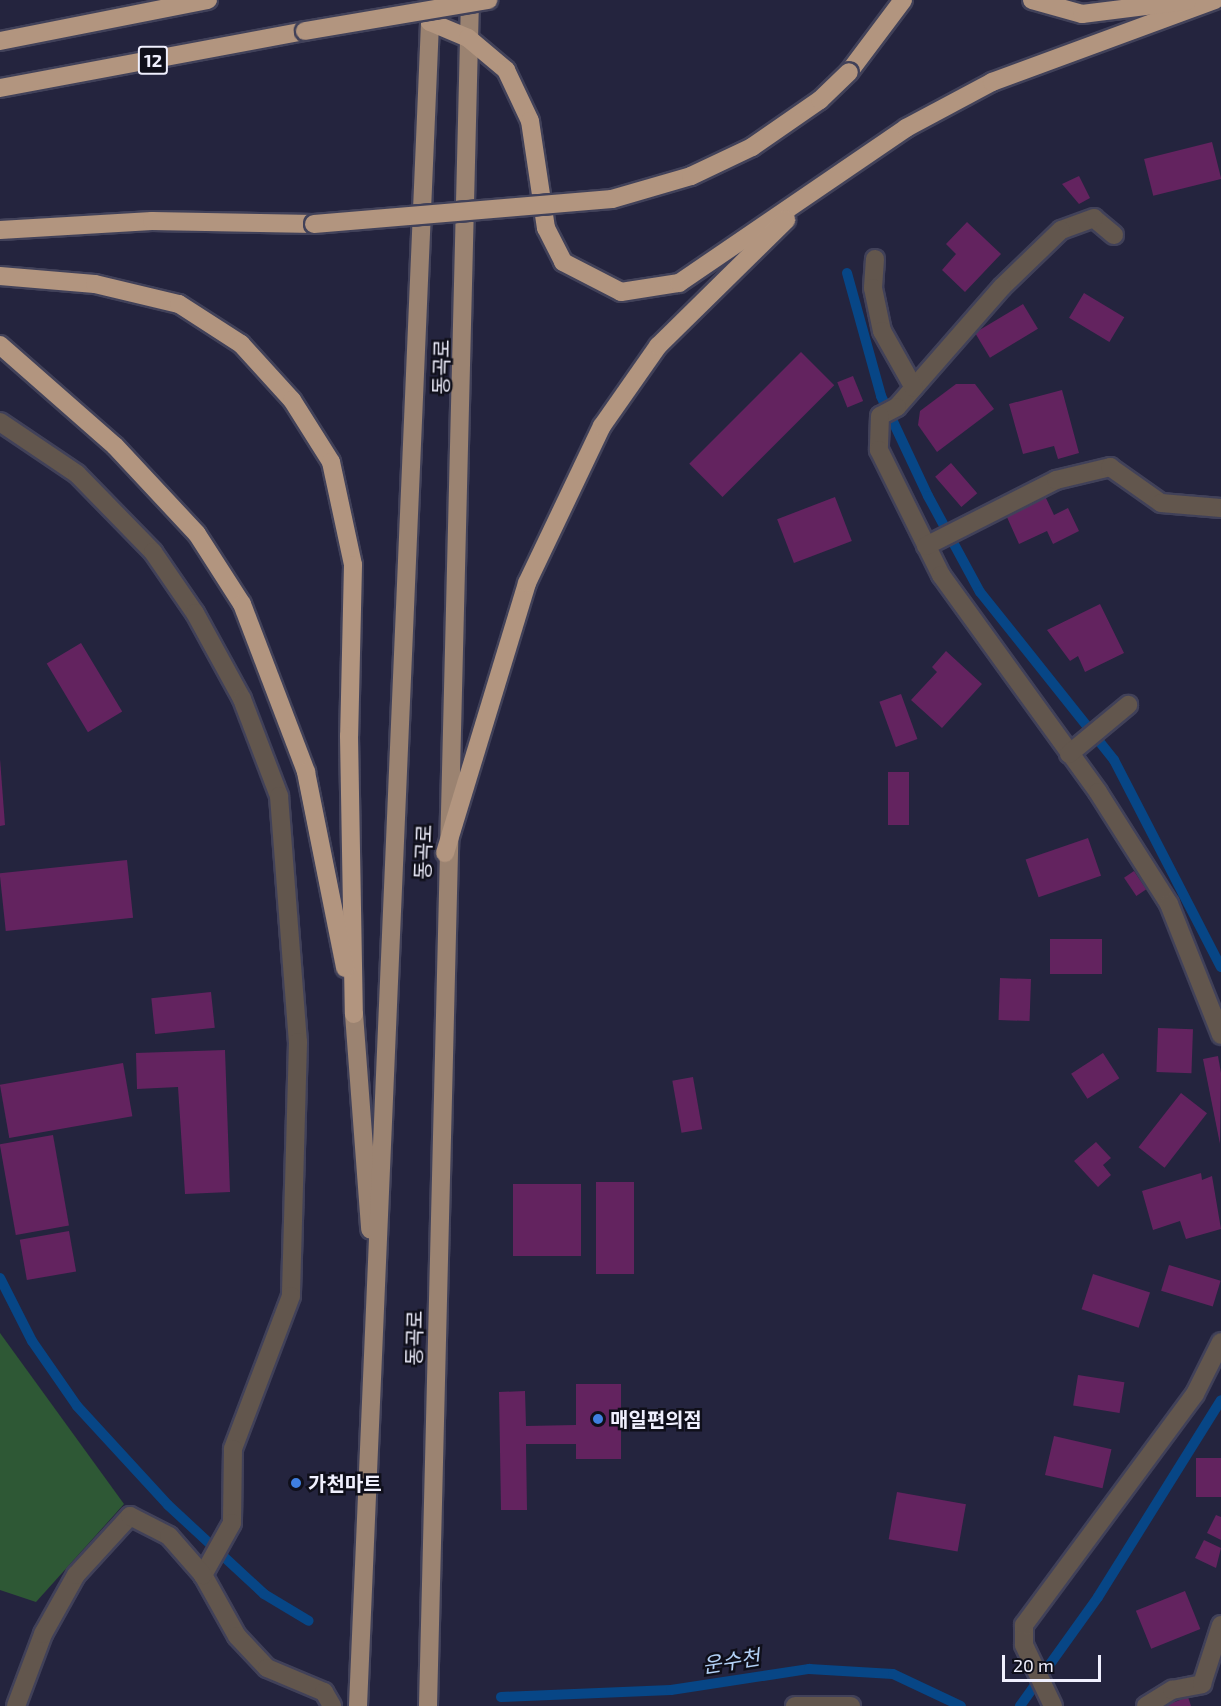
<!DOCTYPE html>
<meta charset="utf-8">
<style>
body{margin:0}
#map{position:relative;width:1221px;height:1706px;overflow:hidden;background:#24243e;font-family:"Exo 2","Noto Sans KR",sans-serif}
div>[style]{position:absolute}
.green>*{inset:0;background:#2e5835}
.stream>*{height:10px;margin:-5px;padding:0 5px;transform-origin:5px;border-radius:5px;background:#074686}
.building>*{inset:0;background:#63235f;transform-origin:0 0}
.roads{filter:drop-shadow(2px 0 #414159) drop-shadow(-2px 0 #414159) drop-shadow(0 2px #414159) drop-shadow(0 -2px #414159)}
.minor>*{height:18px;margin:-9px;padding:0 9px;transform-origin:9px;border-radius:9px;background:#62564d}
.major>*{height:18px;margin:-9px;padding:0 9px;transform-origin:9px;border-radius:9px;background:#9b8371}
.highway>*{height:18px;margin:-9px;padding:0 9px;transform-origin:9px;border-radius:9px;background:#b2957f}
.bridges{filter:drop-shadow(2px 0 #414159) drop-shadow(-2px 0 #414159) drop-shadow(0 2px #414159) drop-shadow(0 -2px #414159)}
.highway-bridge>*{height:18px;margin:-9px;padding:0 9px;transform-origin:9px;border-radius:9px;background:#b2957f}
.dots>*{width:16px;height:16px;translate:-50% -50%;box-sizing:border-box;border:3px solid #0f0f1a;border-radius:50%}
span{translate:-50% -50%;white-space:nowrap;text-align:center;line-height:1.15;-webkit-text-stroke:5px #0f0f1a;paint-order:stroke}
.shield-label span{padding:2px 4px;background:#0f0f1a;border:2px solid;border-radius:4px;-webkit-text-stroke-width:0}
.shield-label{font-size:18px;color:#f0f0fe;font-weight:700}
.street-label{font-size:20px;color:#f0f0fe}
.poi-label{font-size:20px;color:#f0f0fe;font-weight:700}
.left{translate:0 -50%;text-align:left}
.water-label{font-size:21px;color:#b2d0f5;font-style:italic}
.scale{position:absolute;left:1002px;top:1655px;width:99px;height:27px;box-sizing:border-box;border:3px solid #f0f0fe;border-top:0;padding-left:8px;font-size:18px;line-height:21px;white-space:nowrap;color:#f0f0fe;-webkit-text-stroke:4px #0f0f1a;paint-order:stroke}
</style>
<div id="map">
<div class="green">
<div style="clip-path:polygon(0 1333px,124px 1504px,36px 1602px,0 1590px)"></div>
</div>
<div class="stream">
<div style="left:847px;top:273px;width:128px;rotate:74.5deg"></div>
<div style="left:881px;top:396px;width:110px;rotate:64.8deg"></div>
<div style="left:928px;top:496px;width:109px;rotate:61.6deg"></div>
<div style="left:980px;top:592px;width:215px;rotate:51.4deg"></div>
<div style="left:1114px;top:760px;width:233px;rotate:62.7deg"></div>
<div style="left:0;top:1278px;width:71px;rotate:63.1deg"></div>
<div style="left:32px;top:1341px;width:79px;rotate:55.3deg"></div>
<div style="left:77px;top:1406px;width:134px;rotate:47.4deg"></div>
<div style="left:168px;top:1505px;width:131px;rotate:42.8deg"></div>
<div style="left:264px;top:1594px;width:52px;rotate:31deg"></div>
<div style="left:501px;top:1697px;width:170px;rotate:-2.4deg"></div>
<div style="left:671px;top:1690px;width:140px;rotate:-8.7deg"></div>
<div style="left:809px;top:1669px;width:84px;rotate:3.4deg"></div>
<div style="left:893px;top:1674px;width:75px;rotate:25.2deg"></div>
<div style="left:1020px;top:1706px;width:134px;rotate:-54.4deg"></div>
<div style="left:1098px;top:1597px;width:232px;rotate:-58deg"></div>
</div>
<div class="building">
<div style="left:1212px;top:142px;width:38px;height:70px;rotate:76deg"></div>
<div style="clip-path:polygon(1079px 176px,1090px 198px,1079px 204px,1062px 184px)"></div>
<div style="clip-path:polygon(967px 222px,1001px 254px,965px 292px,942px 270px,956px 254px,946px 244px)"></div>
<div style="left:1084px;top:293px;width:47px;height:29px;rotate:31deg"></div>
<div style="left:1023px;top:304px;width:29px;height:56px;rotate:59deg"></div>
<div style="left:801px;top:352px;width:47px;height:158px;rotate:45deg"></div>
<div style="left:853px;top:376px;width:27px;height:17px;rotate:68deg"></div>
<div style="clip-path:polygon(956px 384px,975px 384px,994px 409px,937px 452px,918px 425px,920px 411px)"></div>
<div style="clip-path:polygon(1062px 390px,1079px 453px,1058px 459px,1054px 446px,1023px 454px,1009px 404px)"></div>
<div style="left:951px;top:463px;width:40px;height:21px;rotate:49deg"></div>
<div style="clip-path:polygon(1045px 496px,1054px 515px,1068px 508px,1079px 531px,1053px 544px,1047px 531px,1019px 544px,1006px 515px)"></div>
<div style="left:835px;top:497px;width:47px;height:62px;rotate:69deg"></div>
<div style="clip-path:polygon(1100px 604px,1124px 653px,1085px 672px,1078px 656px,1070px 661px,1047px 630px)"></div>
<div style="left:81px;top:643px;width:80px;height:40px;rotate:59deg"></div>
<div style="clip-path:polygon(946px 651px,982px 684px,942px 728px,911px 700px,937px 672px,932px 667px)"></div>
<div style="left:901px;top:694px;width:48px;height:23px;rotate:70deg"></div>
<div style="clip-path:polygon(0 759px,5px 825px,0 826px)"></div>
<div style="left:888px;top:772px;width:21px;height:53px"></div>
<div style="left:1088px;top:838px;width:40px;height:66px;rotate:71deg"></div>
<div style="left:127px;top:860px;width:58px;height:128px;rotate:84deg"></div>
<div style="left:1134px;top:871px;width:22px;height:12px;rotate:56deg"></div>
<div style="left:1102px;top:939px;width:35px;height:52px;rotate:90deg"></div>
<div style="left:1000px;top:978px;width:31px;height:42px;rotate:2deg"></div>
<div style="left:211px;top:992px;width:36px;height:60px;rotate:84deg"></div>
<div style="left:1158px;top:1028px;width:35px;height:44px;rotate:2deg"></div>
<div style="clip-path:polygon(225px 1050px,230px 1192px,185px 1194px,178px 1087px,137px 1089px,136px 1053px)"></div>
<div style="left:1103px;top:1053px;width:30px;height:38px;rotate:57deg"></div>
<div style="clip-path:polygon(1218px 1056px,1221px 1073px,1220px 1144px,1203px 1059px)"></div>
<div style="left:123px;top:1063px;width:54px;height:125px;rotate:80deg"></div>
<div style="left:693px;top:1077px;width:53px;height:21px;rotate:80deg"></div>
<div style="left:1181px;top:1093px;width:33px;height:69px;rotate:38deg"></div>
<div style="left:53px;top:1135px;width:92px;height:54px;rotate:80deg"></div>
<div style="clip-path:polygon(1096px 1142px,1111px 1158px,1103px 1165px,1111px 1175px,1098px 1187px,1074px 1161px)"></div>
<div style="clip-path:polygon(1201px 1173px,1202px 1180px,1212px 1176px,1221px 1229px,1186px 1239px,1180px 1221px,1153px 1230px,1142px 1191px)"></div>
<div style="left:596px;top:1182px;width:38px;height:92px"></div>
<div style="left:513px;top:1184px;width:68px;height:72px"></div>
<div style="left:69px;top:1231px;width:41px;height:50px;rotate:80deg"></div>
<div style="left:1169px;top:1265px;width:54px;height:27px;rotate:17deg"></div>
<div style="left:1093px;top:1274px;width:60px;height:37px;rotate:18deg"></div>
<div style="left:1078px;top:1375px;width:47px;height:31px;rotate:9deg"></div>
<div style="clip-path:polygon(576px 1384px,621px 1384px,621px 1459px,576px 1459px,576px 1444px,526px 1444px,527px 1510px,501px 1510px,499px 1392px,525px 1391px,526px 1426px,576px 1425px)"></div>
<div style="left:1054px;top:1436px;width:59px;height:40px;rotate:13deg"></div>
<div style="left:1221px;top:1458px;width:39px;height:25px;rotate:90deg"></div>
<div style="left:897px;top:1492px;width:70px;height:48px;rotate:10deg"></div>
<div style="clip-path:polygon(1216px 1515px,1221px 1517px,1221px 1540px,1207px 1533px)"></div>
<div style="clip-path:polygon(1204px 1540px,1221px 1548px,1216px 1568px,1195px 1558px)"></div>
<div style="left:1185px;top:1591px;width:41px;height:53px;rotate:68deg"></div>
<div style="clip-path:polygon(1188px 1697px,1191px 1706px,1164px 1706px)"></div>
</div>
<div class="roads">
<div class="minor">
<div style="left:1114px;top:235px;width:26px;rotate:-140deg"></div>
<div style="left:1094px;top:218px;width:35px;rotate:160deg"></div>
<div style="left:1061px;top:230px;width:82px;rotate:136deg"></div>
<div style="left:1002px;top:287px;width:159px;rotate:131.2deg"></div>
<div style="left:897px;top:407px;width:19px;rotate:152deg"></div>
<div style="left:880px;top:416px;width:34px;rotate:92deg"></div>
<div style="left:879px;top:450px;width:140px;rotate:63.6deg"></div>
<div style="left:941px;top:575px;width:268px;rotate:54.1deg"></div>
<div style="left:1098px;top:792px;width:133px;rotate:57.6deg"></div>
<div style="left:1169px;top:904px;width:141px;rotate:68.3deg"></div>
<div style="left:875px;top:259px;width:29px;rotate:94deg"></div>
<div style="left:873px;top:288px;width:44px;rotate:78.2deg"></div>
<div style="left:882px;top:331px;width:65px;rotate:60.7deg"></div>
<div style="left:0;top:422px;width:93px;rotate:34deg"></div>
<div style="left:77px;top:474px;width:109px;rotate:45.7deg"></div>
<div style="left:153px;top:552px;width:74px;rotate:55.5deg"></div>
<div style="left:195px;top:613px;width:98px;rotate:61.3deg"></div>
<div style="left:242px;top:699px;width:104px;rotate:69.1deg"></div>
<div style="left:279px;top:796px;width:247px;rotate:85.6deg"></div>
<div style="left:298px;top:1042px;width:254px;rotate:91.6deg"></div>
<div style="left:291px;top:1296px;width:164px;rotate:110.8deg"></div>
<div style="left:233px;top:1449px;width:74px;rotate:90.8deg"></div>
<div style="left:232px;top:1523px;width:60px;rotate:119.1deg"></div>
<div style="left:203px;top:1575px;width:70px;rotate:60.9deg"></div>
<div style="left:237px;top:1636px;width:44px;rotate:46.8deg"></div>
<div style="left:267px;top:1668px;width:62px;rotate:22.8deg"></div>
<div style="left:324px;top:1692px;width:16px;rotate:60deg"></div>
<div style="left:926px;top:546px;width:146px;rotate:-26.9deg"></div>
<div style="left:1056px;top:480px;width:56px;rotate:-13.5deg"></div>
<div style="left:1110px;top:467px;width:62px;rotate:35.2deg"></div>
<div style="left:1161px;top:503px;width:60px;rotate:4.8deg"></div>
<div style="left:1069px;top:754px;width:77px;rotate:-39.7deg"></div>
<div style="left:16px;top:1706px;width:77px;rotate:-69.4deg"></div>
<div style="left:43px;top:1634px;width:68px;rotate:-60.8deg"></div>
<div style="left:76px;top:1575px;width:80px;rotate:-47.5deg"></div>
<div style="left:130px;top:1516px;width:44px;rotate:27.1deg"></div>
<div style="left:169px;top:1536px;width:52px;rotate:48.9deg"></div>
<div style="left:795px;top:1706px;width:56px"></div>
<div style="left:1053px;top:1706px;width:68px;rotate:-115.4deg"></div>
<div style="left:1024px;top:1645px;width:20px;rotate:-90deg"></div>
<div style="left:1024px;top:1625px;width:287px;rotate:-53.5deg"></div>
<div style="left:1195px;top:1394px;width:58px;rotate:-63.4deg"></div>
<div style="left:1146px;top:1706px;width:31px;rotate:-32deg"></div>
<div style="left:1172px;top:1690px;width:31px;rotate:-11deg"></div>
<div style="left:1202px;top:1684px;width:62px;rotate:-72.1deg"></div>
</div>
<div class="major">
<div style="left:354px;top:1014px;width:216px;rotate:85.7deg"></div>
<div style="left:358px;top:1706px;width:1686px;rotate:-87.55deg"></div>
<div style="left:428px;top:1706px;width:1707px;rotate:-88.59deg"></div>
</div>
<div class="highway">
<div style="left:431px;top:0;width:22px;rotate:93deg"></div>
<div style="left:430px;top:22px;width:41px;rotate:22.8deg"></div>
<div style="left:468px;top:38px;width:50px;rotate:40.1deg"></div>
<div style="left:506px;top:70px;width:56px;rotate:64.8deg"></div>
<div style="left:530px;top:121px;width:108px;rotate:81.5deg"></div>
<div style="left:546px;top:228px;width:38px;rotate:63deg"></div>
<div style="left:563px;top:262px;width:65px;rotate:27.3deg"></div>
<div style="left:621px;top:292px;width:59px;rotate:-8.8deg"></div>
<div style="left:679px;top:283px;width:275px;rotate:-34.3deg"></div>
<div style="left:906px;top:128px;width:98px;rotate:-28.1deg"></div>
<div style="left:992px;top:82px;width:238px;rotate:-20.2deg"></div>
<div style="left:1032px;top:0;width:52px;rotate:15.6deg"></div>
<div style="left:1082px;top:14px;width:106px;rotate:-7.1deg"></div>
<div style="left:0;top:41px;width:212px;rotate:-11.2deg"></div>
<div style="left:849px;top:72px;width:90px;rotate:-53.1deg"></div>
<div style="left:0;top:88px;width:310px;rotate:-10.6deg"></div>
<div style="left:0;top:230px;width:152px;rotate:-3.4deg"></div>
<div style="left:152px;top:221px;width:162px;rotate:1.1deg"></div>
<div style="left:0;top:276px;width:95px;rotate:4.8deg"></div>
<div style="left:95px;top:284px;width:86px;rotate:13.4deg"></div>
<div style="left:179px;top:304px;width:74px;rotate:32.8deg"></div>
<div style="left:241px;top:344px;width:76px;rotate:47.7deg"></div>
<div style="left:292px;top:400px;width:73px;rotate:57.8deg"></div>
<div style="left:331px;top:462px;width:105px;rotate:77.9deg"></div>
<div style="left:353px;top:565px;width:171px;rotate:91.3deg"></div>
<div style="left:349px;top:736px;width:278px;rotate:89deg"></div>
<div style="left:0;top:345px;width:153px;rotate:41.3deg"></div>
<div style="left:115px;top:446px;width:120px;rotate:47deg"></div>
<div style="left:197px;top:534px;width:83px;rotate:57.3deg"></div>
<div style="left:242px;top:604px;width:180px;rotate:69.1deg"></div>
<div style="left:306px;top:772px;width:200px;rotate:78.7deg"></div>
<div style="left:445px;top:853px;width:282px;rotate:-73.1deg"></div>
<div style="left:527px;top:583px;width:174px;rotate:-64.5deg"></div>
<div style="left:602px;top:426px;width:98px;rotate:-55deg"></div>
<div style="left:658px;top:346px;width:180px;rotate:-44.5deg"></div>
</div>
</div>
<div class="bridges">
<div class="highway-bridge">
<div style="left:305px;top:31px;width:186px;rotate:-9.6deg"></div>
<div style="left:314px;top:224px;width:299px;rotate:-4.8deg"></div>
<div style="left:612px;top:199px;width:82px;rotate:-16.2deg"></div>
<div style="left:691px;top:176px;width:68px;rotate:-25.4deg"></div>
<div style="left:752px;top:147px;width:83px;rotate:-34.7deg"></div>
<div style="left:820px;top:100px;width:40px;rotate:-44deg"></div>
</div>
</div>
<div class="dots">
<div style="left:598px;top:1419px;background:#3f7fe0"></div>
<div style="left:296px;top:1483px;background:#3f7fe0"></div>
</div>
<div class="shield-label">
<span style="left:153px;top:60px">12</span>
</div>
<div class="street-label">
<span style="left:441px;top:367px;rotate:-89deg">동곡로</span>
<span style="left:423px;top:852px;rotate:-88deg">동곡로</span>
<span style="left:414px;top:1338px;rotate:-89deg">동곡로</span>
</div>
<div class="poi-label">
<span class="left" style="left:610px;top:1419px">매일편의점</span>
<span class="left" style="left:308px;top:1483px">가천마트</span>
</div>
<div class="water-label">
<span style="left:731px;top:1661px;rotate:-9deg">운수천</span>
</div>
<div class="scale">20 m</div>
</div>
